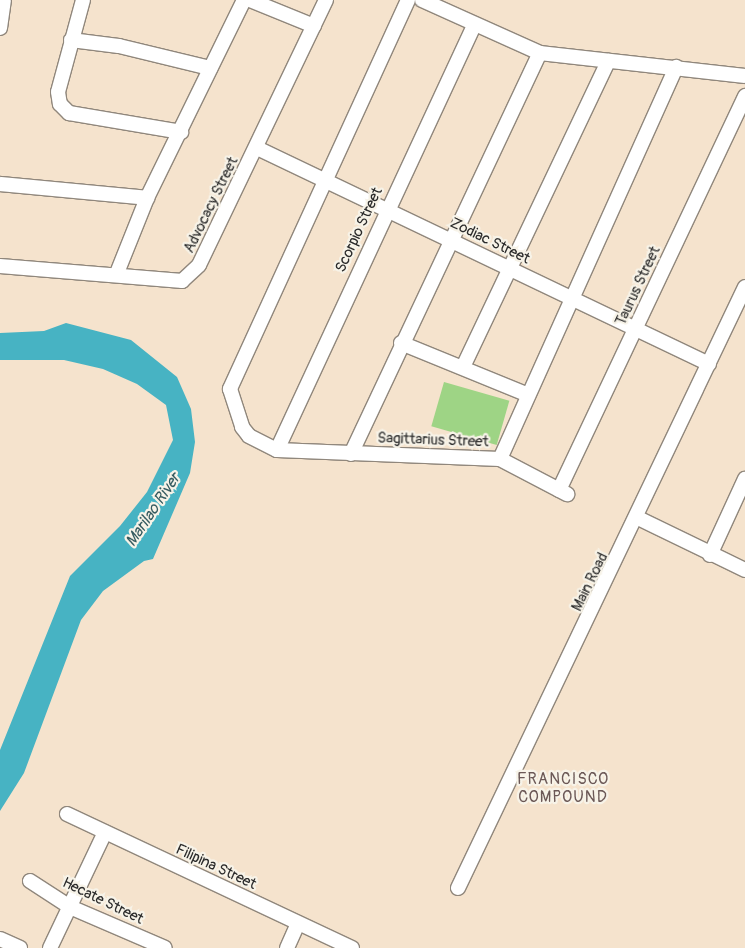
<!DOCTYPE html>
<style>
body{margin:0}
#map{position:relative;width:745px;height:948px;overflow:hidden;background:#f5e3cd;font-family:Pangolin,sans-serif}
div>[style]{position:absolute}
.green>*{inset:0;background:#9ed485;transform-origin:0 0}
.water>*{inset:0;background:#47b3c3}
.roads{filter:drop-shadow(1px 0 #90877c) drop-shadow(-1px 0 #90877c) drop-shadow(0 1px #90877c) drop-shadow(0 -1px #90877c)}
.street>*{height:14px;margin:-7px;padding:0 7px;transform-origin:7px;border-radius:7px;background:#fff}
span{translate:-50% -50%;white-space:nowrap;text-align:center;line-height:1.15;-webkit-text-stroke:4.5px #f7f3e8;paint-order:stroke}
.street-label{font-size:15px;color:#2b2b2b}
.water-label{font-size:16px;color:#355b60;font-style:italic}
.neighbourhood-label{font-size:16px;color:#6b5856;letter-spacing:1px}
</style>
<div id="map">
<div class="green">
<div style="left:444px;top:382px;width:68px;height:46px;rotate:16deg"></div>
</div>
<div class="water">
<div style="clip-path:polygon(66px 323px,131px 340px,177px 377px,191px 409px,195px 442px,190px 473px,153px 559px,144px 561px,103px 591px,81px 620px,24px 773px,0 811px,0 750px,70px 576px,120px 526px,147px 492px,173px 440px,166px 405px,137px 384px,103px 369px,64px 360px,0 360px,0 333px,44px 331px)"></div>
</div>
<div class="roads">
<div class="street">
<div style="left:83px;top:0;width:95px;rotate:105.2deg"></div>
<div style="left:58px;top:92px;width:12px;rotate:81deg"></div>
<div style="left:60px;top:104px;width:13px;rotate:45deg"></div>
<div style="left:69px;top:113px;width:114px;rotate:9.6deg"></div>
<div style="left:250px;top:0;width:69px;rotate:22.1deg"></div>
<div style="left:408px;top:0;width:428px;rotate:114.6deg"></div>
<div style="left:230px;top:389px;width:40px;rotate:72deg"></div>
<div style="left:242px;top:427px;width:11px;rotate:52deg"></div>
<div style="left:249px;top:436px;width:31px;rotate:27deg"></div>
<div style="left:277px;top:450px;width:223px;rotate:2.3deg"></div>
<div style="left:500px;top:459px;width:76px;rotate:27.6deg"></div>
<div style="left:422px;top:0;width:129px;rotate:24.2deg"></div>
<div style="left:540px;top:53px;width:206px;rotate:6.4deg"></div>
<div style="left:0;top:28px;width:28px;rotate:-82deg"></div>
<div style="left:71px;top:40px;width:48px;rotate:7.1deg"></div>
<div style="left:119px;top:46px;width:94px;rotate:13.6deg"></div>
<div style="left:257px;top:148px;width:501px;rotate:25.54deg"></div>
<div style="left:0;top:184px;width:148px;rotate:5.4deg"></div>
<div style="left:0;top:266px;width:183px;rotate:4.7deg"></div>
<div style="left:182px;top:281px;width:23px;rotate:-43deg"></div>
<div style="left:199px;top:265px;width:294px;rotate:-64.4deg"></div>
<div style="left:117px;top:273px;width:81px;rotate:-68.2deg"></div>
<div style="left:147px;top:198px;width:220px;rotate:-63.9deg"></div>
<div style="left:401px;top:343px;width:135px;rotate:22.2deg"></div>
<div style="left:463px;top:367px;width:339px;rotate:-64.6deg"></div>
<div style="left:277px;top:450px;width:468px;rotate:-65.1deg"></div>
<div style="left:351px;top:454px;width:443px;rotate:-64.8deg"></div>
<div style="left:500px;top:459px;width:430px;rotate:-65.8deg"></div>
<div style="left:559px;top:490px;width:436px;rotate:-64.7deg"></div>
<div style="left:638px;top:518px;width:119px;rotate:25.9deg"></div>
<div style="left:710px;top:555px;width:84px;rotate:-65.3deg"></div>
<div style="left:67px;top:814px;width:315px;rotate:25.2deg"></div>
<div style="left:30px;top:881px;width:48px;rotate:33deg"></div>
<div style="left:70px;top:907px;width:103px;rotate:23.3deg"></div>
<div style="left:458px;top:888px;width:666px;rotate:-64.47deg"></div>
<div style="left:0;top:939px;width:22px;rotate:24deg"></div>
<div style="left:50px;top:948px;width:128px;rotate:-64.6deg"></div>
<div style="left:287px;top:948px;width:27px;rotate:-66deg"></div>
</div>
</div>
<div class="street-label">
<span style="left:211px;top:205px;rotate:-64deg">Advocacy Street</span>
<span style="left:359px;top:230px;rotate:-65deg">Scorpio Street</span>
<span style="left:490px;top:241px;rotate:26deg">Zodiac Street</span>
<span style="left:638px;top:286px;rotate:-65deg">Taurus Street</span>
<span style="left:433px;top:440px;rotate:2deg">Sagittarius Street</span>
<span style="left:590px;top:582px;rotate:-64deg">Main Road</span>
<span style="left:216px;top:867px;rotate:25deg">Filipina Street</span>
<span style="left:103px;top:901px;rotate:26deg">Hecate Street</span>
</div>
<div class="water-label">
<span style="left:153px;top:510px;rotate:-56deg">Marilao River</span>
</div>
<div class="neighbourhood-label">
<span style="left:563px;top:788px">FRANCISCO<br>COMPOUND</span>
</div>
</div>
